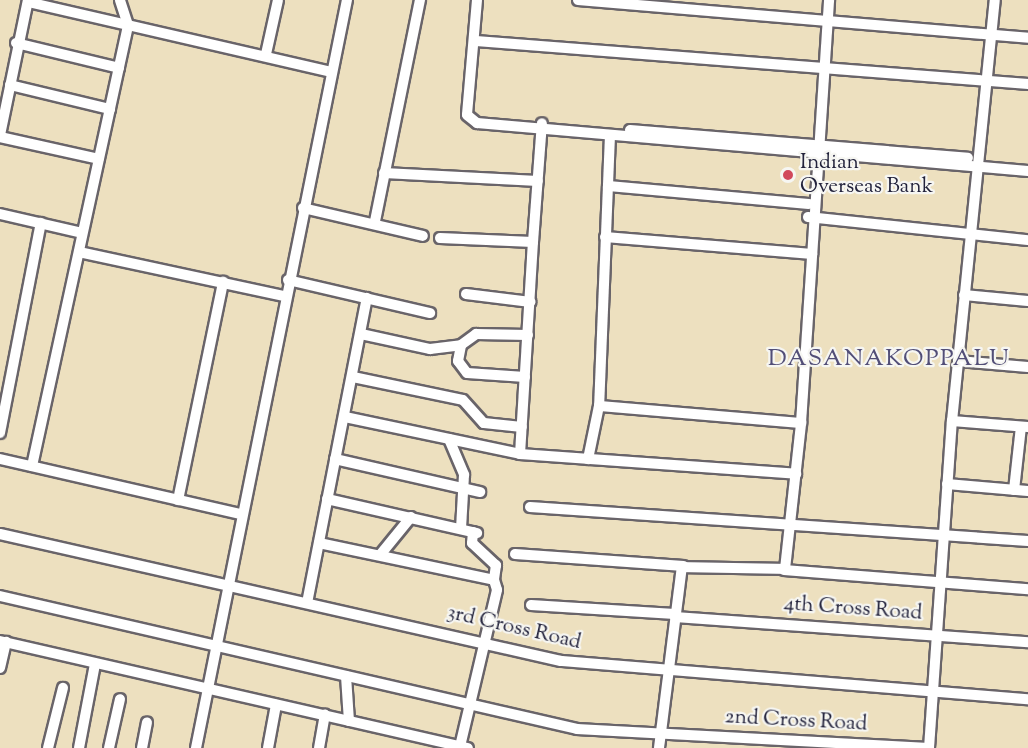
<!DOCTYPE html>
<style>
body{margin:0}
#map{position:relative;width:1028px;height:748px;overflow:hidden;background:#ede0bf;font-family:"Sorts Mill Goudy",serif}
div>[style]{position:absolute}
.roads{filter:drop-shadow(2px 0 #696469) drop-shadow(-2px 0 #696469) drop-shadow(0 2px #696469) drop-shadow(0 -2px #696469)}
.minor>*{height:10px;margin:-5px;padding:0 5px;transform-origin:5px;border-radius:5px;background:#fff}
.dots>*{width:16px;height:16px;translate:-50% -50%;box-sizing:border-box;border:3px solid #f6f6f2;border-radius:50%}
span{translate:-50% -50%;white-space:nowrap;text-align:center;line-height:1.15;-webkit-text-stroke:4.5px #f6f6f2;paint-order:stroke}
.poi-label{font-size:21px;color:#22223b}
.left{translate:0 -50%;text-align:left}
.street-label{font-size:21px;color:#22223b}
.quarter-label{font-size:24px;color:#524e77;letter-spacing:1.5px}
</style>
<div id="map">
<div class="roads">
<div class="minor">
<div style="left:477px;top:0;width:115px;rotate:95deg"></div>
<div style="left:467px;top:115px;width:13px;rotate:39deg"></div>
<div style="left:477px;top:123px;width:553px;rotate:4.98deg"></div>
<div style="left:578px;top:0;width:452px;rotate:4.8deg"></div>
<div style="left:28px;top:2px;width:312px;rotate:13deg"></div>
<div style="left:476px;top:41px;width:554px;rotate:4.45deg"></div>
<div style="left:16px;top:43px;width:106px;rotate:13.6deg"></div>
<div style="left:266px;top:54px;width:55px;rotate:-77.5deg"></div>
<div style="left:10px;top:85px;width:103px;rotate:13.5deg"></div>
<div style="left:630px;top:130px;width:339px;rotate:4.7deg"></div>
<div style="left:0;top:135px;width:138px;rotate:-78.3deg"></div>
<div style="left:610px;top:135px;width:271px;rotate:92.3deg"></div>
<div style="left:599px;top:406px;width:203px;rotate:4.8deg"></div>
<div style="left:0;top:137px;width:101px;rotate:12.5deg"></div>
<div style="left:384px;top:173px;width:154px;rotate:3deg"></div>
<div style="left:608px;top:186px;width:202px;rotate:5.1deg"></div>
<div style="left:303px;top:208px;width:123px;rotate:13.1deg"></div>
<div style="left:0;top:214px;width:84px;rotate:13deg"></div>
<div style="left:808px;top:217px;width:221px;rotate:6deg"></div>
<div style="left:375px;top:221px;width:226px;rotate:-78.5deg"></div>
<div style="left:605px;top:237px;width:208px;rotate:4.7deg"></div>
<div style="left:440px;top:238px;width:93px;rotate:2.5deg"></div>
<div style="left:533px;top:242px;width:119px;rotate:-85.7deg"></div>
<div style="left:79px;top:252px;width:210px;rotate:12.1deg"></div>
<div style="left:288px;top:280px;width:146px;rotate:13.1deg"></div>
<div style="left:466px;top:294px;width:65px;rotate:7deg"></div>
<div style="left:964px;top:295px;width:64px;rotate:5.4deg"></div>
<div style="left:361px;top:334px;width:71px;rotate:12.3deg"></div>
<div style="left:430px;top:349px;width:31px;rotate:-7deg"></div>
<div style="left:958px;top:361px;width:70px;rotate:4.9deg"></div>
<div style="left:353px;top:377px;width:112px;rotate:11.8deg"></div>
<div style="left:463px;top:400px;width:31px;rotate:48deg"></div>
<div style="left:484px;top:423px;width:38px;rotate:6deg"></div>
<div style="left:525px;top:377px;width:58px;rotate:-176.1deg"></div>
<div style="left:467px;top:373px;width:15px;rotate:-127deg"></div>
<div style="left:458px;top:361px;width:16px;rotate:-79deg"></div>
<div style="left:461px;top:345px;width:19px;rotate:-36deg"></div>
<div style="left:476px;top:334px;width:52px;rotate:1.1deg"></div>
<div style="left:345px;top:417px;width:179px;rotate:11.9deg"></div>
<div style="left:520px;top:454px;width:277px;rotate:4.1deg"></div>
<div style="left:952px;top:421px;width:76px;rotate:4.5deg"></div>
<div style="left:0;top:433px;width:214px;rotate:-79deg"></div>
<div style="left:449px;top:439px;width:39px;rotate:67deg"></div>
<div style="left:464px;top:475px;width:54px;rotate:93.2deg"></div>
<div style="left:520px;top:454px;width:212px;rotate:-86.5deg"></div>
<div style="left:0;top:459px;width:247px;rotate:12.9deg"></div>
<div style="left:335px;top:459px;width:149px;rotate:12.8deg"></div>
<div style="left:588px;top:459px;width:54px;rotate:-78.3deg"></div>
<div style="left:32px;top:466px;width:451px;rotate:-77.7deg"></div>
<div style="left:128px;top:25px;width:26px;rotate:-108deg"></div>
<div style="left:947px;top:484px;width:81px;rotate:4.9deg"></div>
<div style="left:1014px;top:490px;width:63px;rotate:-83.7deg"></div>
<div style="left:327px;top:499px;width:154px;rotate:12.8deg"></div>
<div style="left:178px;top:500px;width:223px;rotate:-78.3deg"></div>
<div style="left:530px;top:507px;width:499px;rotate:3.9deg"></div>
<div style="left:473px;top:532px;width:11px;rotate:95deg"></div>
<div style="left:472px;top:543px;width:33px;rotate:43deg"></div>
<div style="left:496px;top:565px;width:15px;rotate:98deg"></div>
<div style="left:0;top:534px;width:575px;rotate:12.76deg"></div>
<div style="left:561px;top:661px;width:469px;rotate:4.7deg"></div>
<div style="left:319px;top:543px;width:179px;rotate:11.9deg"></div>
<div style="left:494px;top:580px;width:10px;rotate:73deg"></div>
<div style="left:497px;top:590px;width:160px;rotate:103.3deg"></div>
<div style="left:515px;top:554px;width:169px;rotate:4.1deg"></div>
<div style="left:380px;top:555px;width:49px;rotate:-50.8deg"></div>
<div style="left:785px;top:569px;width:147px;rotate:-83.7deg"></div>
<div style="left:801px;top:423px;width:424px;rotate:-86.2deg"></div>
<div style="left:784px;top:570px;width:245px;rotate:4.5deg"></div>
<div style="left:0;top:596px;width:592px;rotate:12.98deg"></div>
<div style="left:577px;top:729px;width:352px;rotate:3.1deg"></div>
<div style="left:307px;top:603px;width:311px;rotate:-78.9deg"></div>
<div style="left:531px;top:605px;width:144px;rotate:3.6deg"></div>
<div style="left:675px;top:617px;width:354px;rotate:4.1deg"></div>
<div style="left:0;top:641px;width:480px;rotate:12.9deg"></div>
<div style="left:0;top:668px;width:27px;rotate:-77deg"></div>
<div style="left:346px;top:676px;width:45px;rotate:86.2deg"></div>
<div style="left:48px;top:748px;width:62px;rotate:-76deg"></div>
<div style="left:79px;top:748px;width:86px;rotate:-79.2deg"></div>
<div style="left:109px;top:748px;width:50px;rotate:-77.3deg"></div>
<div style="left:142px;top:748px;width:26px;rotate:-79deg"></div>
<div style="left:196px;top:748px;width:763px;rotate:-78.59deg"></div>
<div style="left:268px;top:748px;width:44px;rotate:-79.5deg"></div>
<div style="left:319px;top:748px;width:34px;rotate:-80deg"></div>
<div style="left:659px;top:748px;width:182px;rotate:-82.8deg"></div>
<div style="left:682px;top:567px;width:103px;rotate:1.1deg"></div>
<div style="left:929px;top:748px;width:328px;rotate:-86deg"></div>
<div style="left:952px;top:421px;width:423px;rotate:-84.2deg"></div>
</div>
</div>
<div class="dots">
<div style="left:788px;top:175px;background:#d1495b"></div>
</div>
<div class="poi-label">
<span class="left" style="left:800px;top:175px">Indian<br>Overseas Bank</span>
</div>
<div class="street-label">
<span style="left:853px;top:609px;rotate:4deg">4th Cross Road</span>
<span style="left:514px;top:628px;rotate:13deg">3rd Cross Road</span>
<span style="left:796px;top:721px;rotate:3deg">2nd Cross Road</span>
</div>
<div class="quarter-label">
<span style="left:889px;top:360px">DASANAKOPPALU</span>
</div>
</div>
